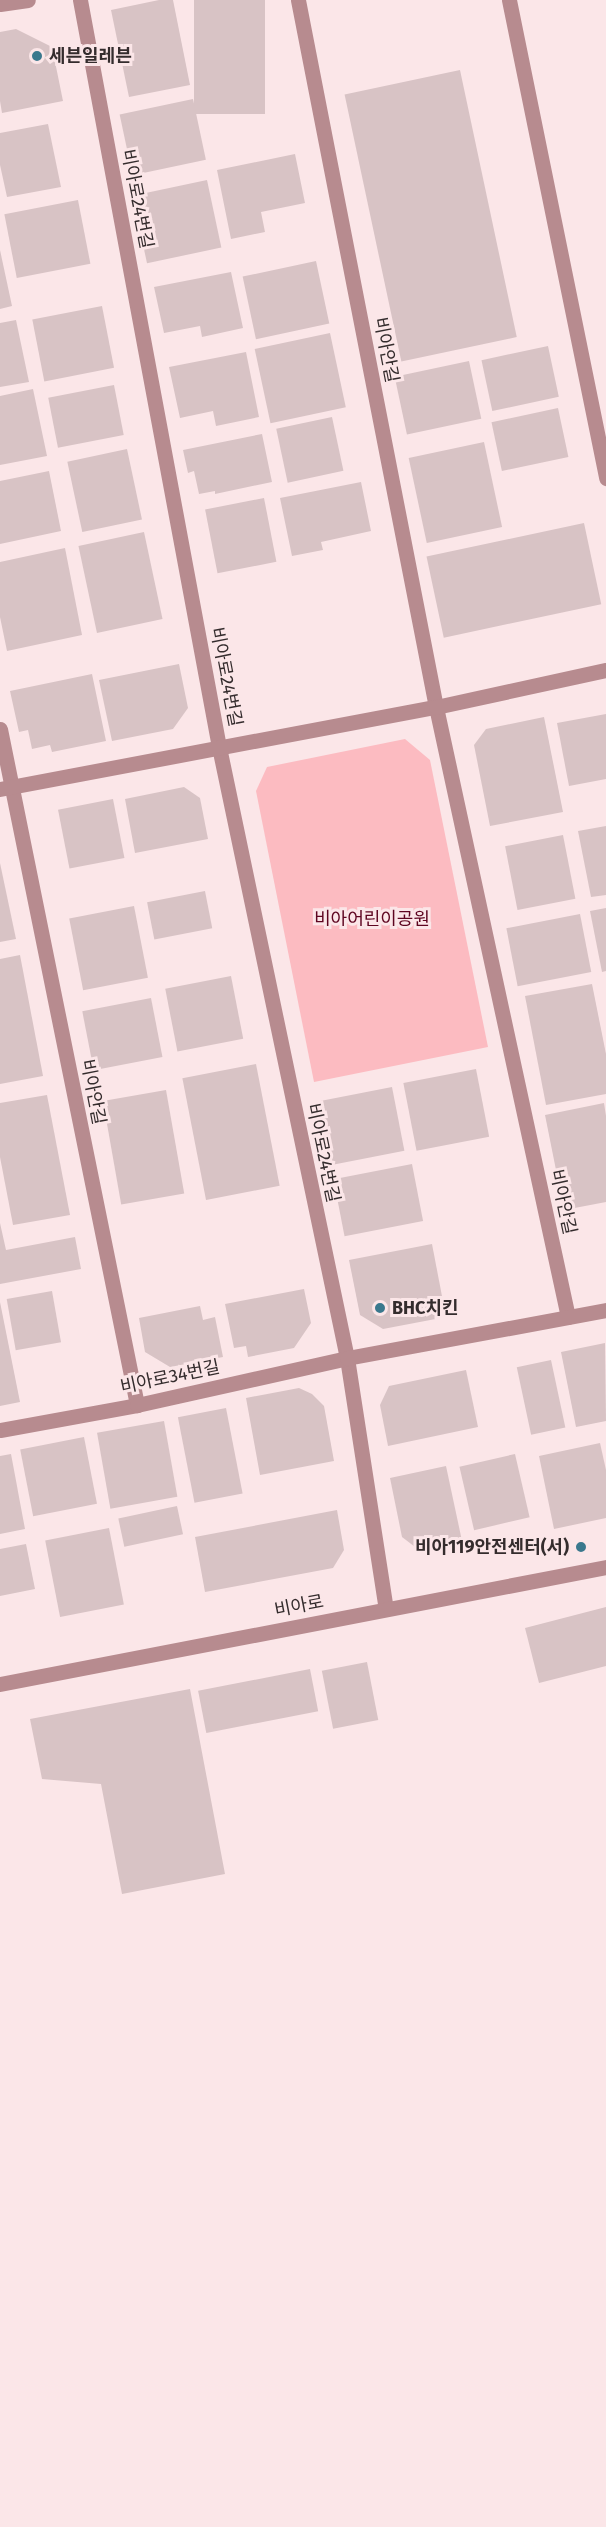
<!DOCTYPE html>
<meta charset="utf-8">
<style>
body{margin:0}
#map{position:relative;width:606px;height:2527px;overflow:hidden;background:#fbe6e8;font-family:"Fira Sans","Noto Sans KR",sans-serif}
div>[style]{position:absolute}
.green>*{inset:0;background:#fcbbc1}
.building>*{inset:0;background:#d8c3c5;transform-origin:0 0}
.minor>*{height:15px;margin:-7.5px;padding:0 7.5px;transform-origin:7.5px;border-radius:7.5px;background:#b78b8f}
.dots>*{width:16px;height:16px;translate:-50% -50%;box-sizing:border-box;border:3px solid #fbe6e8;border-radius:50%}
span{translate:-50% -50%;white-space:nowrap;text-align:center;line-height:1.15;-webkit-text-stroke:6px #fbe6e8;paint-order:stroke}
.poi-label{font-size:18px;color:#342c2d;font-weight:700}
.left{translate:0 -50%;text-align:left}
.right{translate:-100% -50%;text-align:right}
.street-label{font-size:18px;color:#342c2d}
.park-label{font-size:18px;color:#5e0520}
</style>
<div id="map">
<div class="green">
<div style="clip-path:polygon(405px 739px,430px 760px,488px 1047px,314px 1082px,256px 791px,267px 767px)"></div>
</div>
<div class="building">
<div style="clip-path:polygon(159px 0,173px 0,190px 85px,129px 97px,111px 10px)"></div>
<div style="left:194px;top:0;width:71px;height:114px"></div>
<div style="clip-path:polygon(16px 29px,52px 47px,63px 101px,2px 113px,0 101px,0 32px)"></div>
<div style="left:460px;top:70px;width:273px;height:118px;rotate:78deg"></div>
<div style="left:193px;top:99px;width:62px;height:75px;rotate:78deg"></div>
<div style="clip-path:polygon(48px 124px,61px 187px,7px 197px,0 165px,0 133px)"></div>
<div style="clip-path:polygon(295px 154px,305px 203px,261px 212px,265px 232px,231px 239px,217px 170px)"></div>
<div style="left:207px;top:180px;width:69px;height:76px;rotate:78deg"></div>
<div style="left:78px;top:200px;width:65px;height:75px;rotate:79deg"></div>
<div style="clip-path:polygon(0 250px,12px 306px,0 309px)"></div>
<div style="left:316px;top:261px;width:64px;height:75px;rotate:78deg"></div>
<div style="clip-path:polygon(231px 272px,243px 328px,202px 337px,200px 326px,164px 333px,154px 287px)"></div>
<div style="left:102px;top:306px;width:63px;height:71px;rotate:79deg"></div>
<div style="clip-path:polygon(16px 320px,29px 382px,0 387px,0 323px)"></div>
<div style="left:330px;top:333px;width:76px;height:77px;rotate:78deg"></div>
<div style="left:548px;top:346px;width:52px;height:68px;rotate:78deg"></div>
<div style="clip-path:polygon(246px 352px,259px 417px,216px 426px,213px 411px,180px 418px,169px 367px)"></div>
<div style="left:469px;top:361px;width:59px;height:76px;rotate:78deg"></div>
<div style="left:114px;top:385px;width:51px;height:67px;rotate:79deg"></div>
<div style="clip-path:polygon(33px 389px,47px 456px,0 465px,0 396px)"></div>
<div style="left:558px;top:408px;width:50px;height:68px;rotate:78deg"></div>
<div style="left:332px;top:417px;width:55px;height:57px;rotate:78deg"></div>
<div style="clip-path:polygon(262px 434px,272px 482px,215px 494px,215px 491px,199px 494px,194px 471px,188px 473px,183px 450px)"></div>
<div style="left:484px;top:442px;width:87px;height:77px;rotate:78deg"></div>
<div style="left:127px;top:449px;width:72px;height:61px;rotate:78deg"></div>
<div style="clip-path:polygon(49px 471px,61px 531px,0 544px,0 481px)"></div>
<div style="clip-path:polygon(361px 482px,371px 531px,321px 542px,323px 550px,292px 556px,280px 498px)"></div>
<div style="left:264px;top:498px;width:65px;height:60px;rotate:79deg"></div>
<div style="left:584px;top:523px;width:83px;height:161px;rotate:78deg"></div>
<div style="left:144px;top:532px;width:89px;height:67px;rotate:78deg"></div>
<div style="clip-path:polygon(65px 548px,82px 635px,7px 651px,0 617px,0 562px)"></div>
<div style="clip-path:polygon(179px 664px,188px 708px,173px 729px,112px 741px,99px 680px)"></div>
<div style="clip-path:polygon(92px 674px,106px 741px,52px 752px,50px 745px,32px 749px,28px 730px,19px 732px,10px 691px)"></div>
<div style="clip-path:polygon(606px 714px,606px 779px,569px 786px,557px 723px)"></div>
<div style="clip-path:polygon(544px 717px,563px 812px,490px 826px,474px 745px,486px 729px)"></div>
<div style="clip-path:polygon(184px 787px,200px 798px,208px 839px,135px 853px,125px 799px)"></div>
<div style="left:113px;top:799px;width:60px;height:56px;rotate:79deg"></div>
<div style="clip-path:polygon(606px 826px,606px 895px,591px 897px,578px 831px)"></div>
<div style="left:563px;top:835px;width:65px;height:59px;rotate:79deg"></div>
<div style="clip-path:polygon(0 863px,16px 939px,0 942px)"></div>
<div style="left:205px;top:891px;width:38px;height:59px;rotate:79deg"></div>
<div style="left:134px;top:906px;width:73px;height:66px;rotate:79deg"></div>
<div style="clip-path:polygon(606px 908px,606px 971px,602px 972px,590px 911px)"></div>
<div style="left:580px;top:914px;width:59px;height:75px;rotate:79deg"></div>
<div style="clip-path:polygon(20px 955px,43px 1076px,0 1084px,0 959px)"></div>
<div style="left:231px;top:976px;width:64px;height:67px;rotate:79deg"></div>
<div style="clip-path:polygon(592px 984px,606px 1054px,606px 1094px,546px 1105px,525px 996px)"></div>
<div style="left:151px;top:998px;width:60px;height:70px;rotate:79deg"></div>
<div style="left:256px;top:1064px;width:124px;height:75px;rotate:79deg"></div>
<div style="left:476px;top:1069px;width:69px;height:74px;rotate:79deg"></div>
<div style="left:392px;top:1087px;width:65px;height:73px;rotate:79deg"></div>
<div style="left:166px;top:1090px;width:105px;height:64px;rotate:80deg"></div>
<div style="clip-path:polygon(47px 1095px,70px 1215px,13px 1225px,0 1157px,0 1103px)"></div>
<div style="clip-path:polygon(604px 1103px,606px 1116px,606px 1202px,564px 1210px,545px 1115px)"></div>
<div style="left:412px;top:1164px;width:58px;height:80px;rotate:79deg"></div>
<div style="clip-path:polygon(0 1223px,6px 1250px,75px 1237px,81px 1269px,0 1284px)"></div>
<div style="clip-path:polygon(432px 1244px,446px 1317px,383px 1329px,360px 1315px,349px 1260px)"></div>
<div style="clip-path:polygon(304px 1289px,311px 1323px,294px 1348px,248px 1357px,246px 1346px,234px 1348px,225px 1304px)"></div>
<div style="left:52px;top:1291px;width:52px;height:46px;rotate:80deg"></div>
<div style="clip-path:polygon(0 1302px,20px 1402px,0 1406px)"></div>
<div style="clip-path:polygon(200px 1306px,203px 1320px,215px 1317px,223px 1357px,170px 1367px,145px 1352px,139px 1318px)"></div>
<div style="clip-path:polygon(605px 1343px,606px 1421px,576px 1427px,561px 1352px)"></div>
<div style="left:551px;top:1360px;width:69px;height:35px;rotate:78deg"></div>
<div style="clip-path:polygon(466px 1370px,478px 1427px,388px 1446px,380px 1405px,389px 1386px)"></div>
<div style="clip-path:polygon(299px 1388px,312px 1394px,324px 1406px,334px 1461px,260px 1475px,246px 1398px)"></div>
<div style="left:226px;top:1408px;width:87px;height:49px;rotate:79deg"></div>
<div style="left:164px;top:1421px;width:77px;height:68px;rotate:80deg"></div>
<div style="left:84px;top:1437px;width:68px;height:65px;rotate:79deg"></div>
<div style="clip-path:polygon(600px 1443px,606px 1470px,606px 1518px,554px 1529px,539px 1456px)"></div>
<div style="clip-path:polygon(11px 1454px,25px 1529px,0 1534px,0 1456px)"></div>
<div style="left:515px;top:1454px;width:65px;height:57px;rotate:77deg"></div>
<div style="clip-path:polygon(446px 1466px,462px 1541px,419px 1550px,402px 1537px,390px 1478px)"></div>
<div style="left:177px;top:1506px;width:29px;height:60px;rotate:78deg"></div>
<div style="clip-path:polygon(337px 1510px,344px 1550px,333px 1568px,205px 1592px,195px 1537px)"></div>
<div style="left:109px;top:1528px;width:78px;height:65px;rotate:79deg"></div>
<div style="clip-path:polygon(26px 1544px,35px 1589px,0 1596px,0 1549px)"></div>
<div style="clip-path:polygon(606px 1607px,606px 1666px,539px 1683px,525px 1628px)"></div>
<div style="left:367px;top:1662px;width:59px;height:46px;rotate:79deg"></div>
<div style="left:310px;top:1669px;width:43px;height:114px;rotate:79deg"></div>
<div style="clip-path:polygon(190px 1689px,225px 1874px,122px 1894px,101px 1784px,42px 1779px,30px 1719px)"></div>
</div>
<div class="minor">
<div style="left:80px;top:0;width:760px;rotate:79.46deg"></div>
<div style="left:219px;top:747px;width:624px;rotate:78.17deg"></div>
<div style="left:347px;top:1358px;width:254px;rotate:81.2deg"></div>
<div style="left:298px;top:0;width:720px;rotate:78.96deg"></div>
<div style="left:436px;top:707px;width:624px;rotate:77.79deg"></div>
<div style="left:509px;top:0;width:488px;rotate:78.5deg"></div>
<div style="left:0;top:4px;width:28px;rotate:-8deg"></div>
<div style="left:0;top:729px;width:690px;rotate:78.54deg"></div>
<div style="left:0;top:789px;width:444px;rotate:-10.7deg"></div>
<div style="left:436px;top:707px;width:174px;rotate:-12.3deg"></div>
<div style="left:0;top:1430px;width:139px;rotate:-10.3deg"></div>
<div style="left:137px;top:1405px;width:215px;rotate:-12.6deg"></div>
<div style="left:347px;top:1358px;width:263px;rotate:-10.5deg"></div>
<div style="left:0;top:1684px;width:617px;rotate:-10.93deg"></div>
</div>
<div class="dots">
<div style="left:37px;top:56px;background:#3a788d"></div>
<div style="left:380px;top:1308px;background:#3a788d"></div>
<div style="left:581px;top:1547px;background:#3a788d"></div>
</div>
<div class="poi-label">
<span class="left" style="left:49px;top:56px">세븐일레븐</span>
<span class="left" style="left:392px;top:1308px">BHC치킨</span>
<span class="right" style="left:569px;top:1547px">비아119안전센터(서)</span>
</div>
<div class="street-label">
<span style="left:137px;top:199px;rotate:79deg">비아로24번길</span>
<span style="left:386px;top:350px;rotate:79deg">비아안길</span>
<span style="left:226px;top:677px;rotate:79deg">비아로24번길</span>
<span style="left:93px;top:1092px;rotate:79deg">비아안길</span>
<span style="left:323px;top:1153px;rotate:78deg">비아로24번길</span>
<span style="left:563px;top:1202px;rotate:78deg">비아안길</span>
<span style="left:170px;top:1377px;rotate:-12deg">비아로34번길</span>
<span style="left:299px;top:1606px;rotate:-11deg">비아로</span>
</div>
<div class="park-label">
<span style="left:372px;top:919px">비아어린이공원</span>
</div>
</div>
